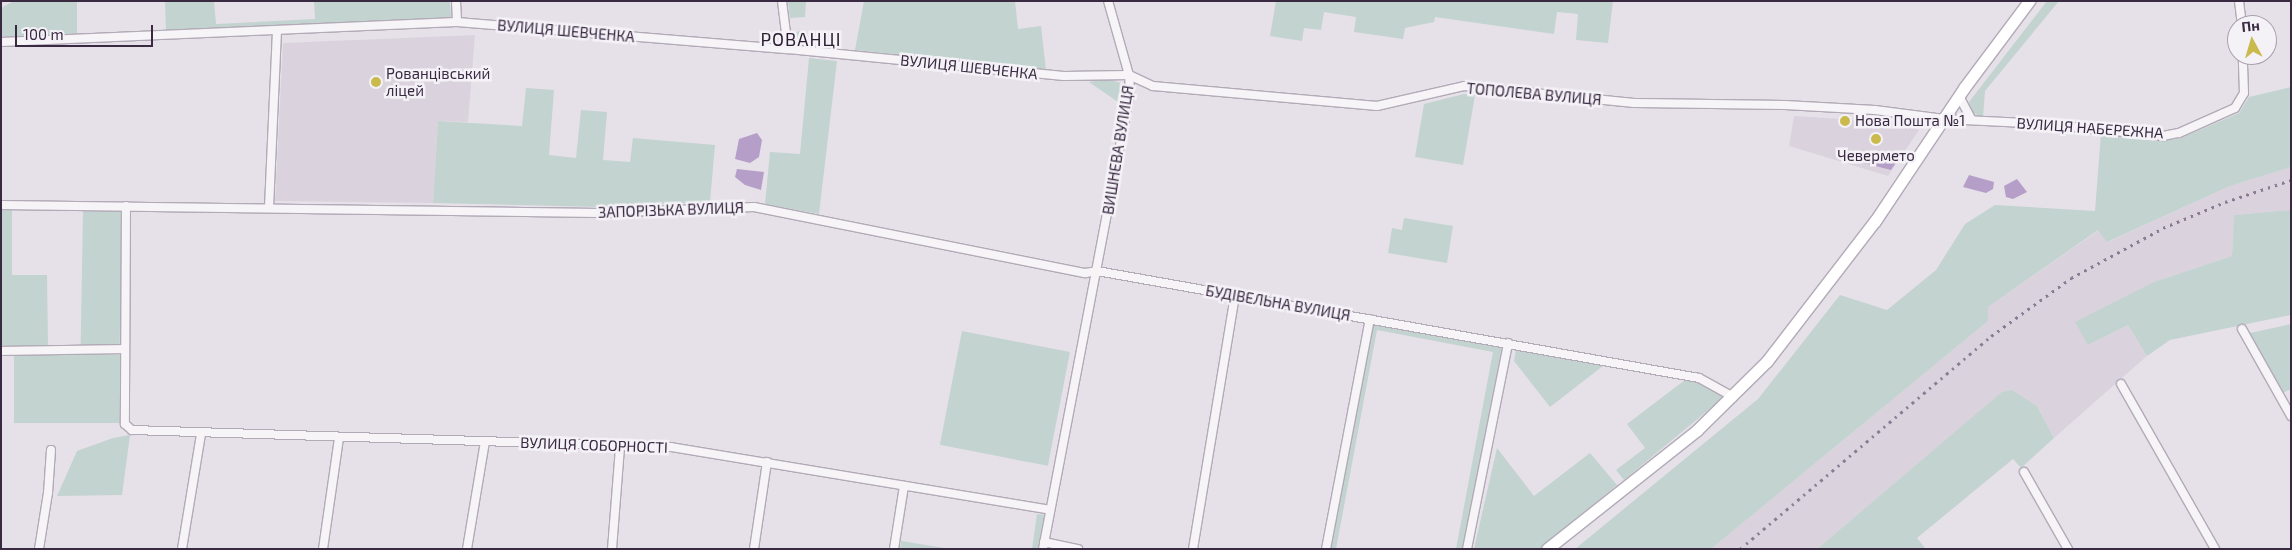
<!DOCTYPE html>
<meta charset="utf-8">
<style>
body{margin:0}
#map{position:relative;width:2292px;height:550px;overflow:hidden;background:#e6e1e9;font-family:"Exo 2",sans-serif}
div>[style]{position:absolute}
.built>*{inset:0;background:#dad3de}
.green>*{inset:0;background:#c3d3cf;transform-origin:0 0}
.round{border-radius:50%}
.water>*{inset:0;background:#b59ec8}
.roads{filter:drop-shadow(1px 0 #b2aab7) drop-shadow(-1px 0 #b2aab7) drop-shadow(0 1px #b2aab7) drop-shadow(0 -1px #b2aab7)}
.minor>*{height:8px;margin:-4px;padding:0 4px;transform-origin:4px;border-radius:4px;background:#f7f4f8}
.primary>*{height:11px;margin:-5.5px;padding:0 5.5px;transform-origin:5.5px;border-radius:5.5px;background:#fff}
.rail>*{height:2.5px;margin-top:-1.25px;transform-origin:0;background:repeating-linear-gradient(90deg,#8a7b92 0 2.5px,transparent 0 7.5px)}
.dots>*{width:14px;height:14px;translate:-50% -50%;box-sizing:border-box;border:2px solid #f4f1f7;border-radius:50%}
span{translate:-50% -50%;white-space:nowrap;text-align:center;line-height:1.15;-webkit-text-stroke:5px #f4f1f7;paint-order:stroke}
.street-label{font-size:15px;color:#392a41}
.poi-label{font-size:15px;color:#392a41}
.left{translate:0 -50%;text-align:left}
.quarter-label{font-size:18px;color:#2b1c31;letter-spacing:1px}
.frame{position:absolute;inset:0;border:2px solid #392a41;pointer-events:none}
.north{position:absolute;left:2227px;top:15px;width:50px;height:50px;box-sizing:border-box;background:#f4f1f7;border:1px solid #a9a1ae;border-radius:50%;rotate:354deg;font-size:14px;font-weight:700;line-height:20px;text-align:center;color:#392a41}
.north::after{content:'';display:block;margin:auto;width:18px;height:22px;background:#caba4b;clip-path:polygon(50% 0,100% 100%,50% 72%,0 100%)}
.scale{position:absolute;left:15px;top:25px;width:138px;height:22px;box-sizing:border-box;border:2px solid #392a41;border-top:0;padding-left:6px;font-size:15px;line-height:18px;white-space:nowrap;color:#392a41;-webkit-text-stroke:4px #f4f1f7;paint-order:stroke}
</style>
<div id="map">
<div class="built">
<div style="clip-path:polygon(475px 35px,468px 122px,438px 121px,433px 203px,275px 201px,283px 43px)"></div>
<div style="clip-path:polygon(1794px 116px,1905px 123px,1919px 130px,1888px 176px,1789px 146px)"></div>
<div style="clip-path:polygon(2291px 167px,2291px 210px,2234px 215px,2232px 256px,2154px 282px,2088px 345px,2128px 325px,2147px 356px,2054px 438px,2037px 406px,2012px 390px,2003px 392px,1817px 549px,1711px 549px,1988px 321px,1988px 307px,2099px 230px,2108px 242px,2230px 186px)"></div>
</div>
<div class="green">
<div style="clip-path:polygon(14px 1px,77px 1px,77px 34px,1px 37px,1px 8px)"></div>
<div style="clip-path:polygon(165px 1px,214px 1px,216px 24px,315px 19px,314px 1px,450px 1px,451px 18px,166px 31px)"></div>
<div style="clip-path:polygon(788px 1px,806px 1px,805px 17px,790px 18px)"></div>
<div style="clip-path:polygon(864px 1px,1015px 1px,1018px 29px,1041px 26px,1046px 70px,855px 50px)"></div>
<div style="clip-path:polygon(1276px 1px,1613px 1px,1608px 43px,1576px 40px,1578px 14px,1557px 12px,1554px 34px,1435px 17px,1434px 22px,1405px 28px,1403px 39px,1354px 32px,1356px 17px,1324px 12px,1321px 30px,1304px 28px,1302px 41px,1270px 36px)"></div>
<div style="clip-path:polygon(2047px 1px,2059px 1px,1985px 91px,1983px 117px,1973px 113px,1969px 102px)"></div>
<div class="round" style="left:794px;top:31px;width:14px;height:14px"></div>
<div style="clip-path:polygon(809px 58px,837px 61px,819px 214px,765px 204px,770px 152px,800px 154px)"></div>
<div style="clip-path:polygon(1107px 79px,1121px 83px,1124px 89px,1121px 104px,1089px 82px)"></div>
<div style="clip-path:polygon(2291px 87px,2291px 167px,2230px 186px,2107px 242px,2098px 230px,1988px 307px,1988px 321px,1711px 549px,1575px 549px,1758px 399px,1840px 295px,1887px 310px,1936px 270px,1965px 224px,1995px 205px,2095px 211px,2101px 133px,2163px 140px,2179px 139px,2239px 113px,2249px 97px)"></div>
<div style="clip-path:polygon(526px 88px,554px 90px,549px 155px,576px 158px,581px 110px,607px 112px,603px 160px,630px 162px,633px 138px,715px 145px,710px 202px,599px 207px,433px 203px,438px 121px,522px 126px)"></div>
<div style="clip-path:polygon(1464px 94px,1475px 95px,1463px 165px,1415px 157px,1424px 104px)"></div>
<div style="clip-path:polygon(1px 210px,12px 210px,12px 275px,47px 275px,48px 346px,1px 347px)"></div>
<div style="clip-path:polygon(2291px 210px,2291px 315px,2170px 340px,2147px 356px,2128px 325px,2088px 345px,2075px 322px,2154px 282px,2232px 256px,2234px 215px)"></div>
<div style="left:83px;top:211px;width:39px;height:134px;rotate:1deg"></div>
<div style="clip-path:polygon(1404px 218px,1453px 226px,1447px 263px,1388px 253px,1392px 228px,1402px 230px)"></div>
<div style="clip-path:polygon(1372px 323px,1502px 347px,1463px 549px,1456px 549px,1493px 352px,1377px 330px,1336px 549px,1329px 549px)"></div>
<div style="clip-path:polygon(2291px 324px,2291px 389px,2283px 393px,2250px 333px)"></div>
<div style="left:962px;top:331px;width:110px;height:116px;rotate:11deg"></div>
<div style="clip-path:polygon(1516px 350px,1603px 366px,1550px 407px,1514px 361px)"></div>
<div style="left:120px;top:355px;width:68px;height:106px;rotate:90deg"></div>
<div style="clip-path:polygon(1685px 380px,1698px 382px,1724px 397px,1624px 480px,1616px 470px,1645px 448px,1627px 424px)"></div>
<div style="clip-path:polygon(2012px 390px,2037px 406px,2054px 438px,2021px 468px,2013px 459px,1917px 538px,1925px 548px,1817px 549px,2002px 392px)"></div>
<div style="clip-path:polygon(130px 435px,122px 495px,57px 496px,77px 451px,113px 438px)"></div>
<div style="clip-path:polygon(1497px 448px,1534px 496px,1590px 453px,1617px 485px,1540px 549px,1474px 549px)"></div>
<div style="clip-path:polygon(1037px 514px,1044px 515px,1038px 549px,1032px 549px)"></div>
<div style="clip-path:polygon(901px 541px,951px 549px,900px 549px)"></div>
</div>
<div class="water">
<div style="clip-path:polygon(757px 133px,762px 140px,759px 157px,750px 163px,735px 159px,739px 139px)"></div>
<div style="clip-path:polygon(1896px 156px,1898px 159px,1891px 170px,1864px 163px,1864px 160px,1882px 162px)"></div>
<div style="clip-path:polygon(737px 169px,764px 172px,761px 190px,745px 185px,735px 177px)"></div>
<div style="clip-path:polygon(1969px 175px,1994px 182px,1993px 189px,1986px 193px,1963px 187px)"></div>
<div style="clip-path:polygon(2017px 179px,2027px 192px,2013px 199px,2006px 197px,2004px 186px)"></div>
</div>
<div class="roads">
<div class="minor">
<div style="left:456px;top:1px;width:21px;rotate:87deg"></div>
<div style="left:782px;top:1px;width:48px;rotate:82.9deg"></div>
<div style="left:2239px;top:1px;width:24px;rotate:83deg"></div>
<div style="left:1px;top:42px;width:456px;rotate:-2.5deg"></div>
<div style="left:457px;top:22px;width:332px;rotate:4.7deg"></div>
<div style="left:788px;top:49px;width:277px;rotate:5.6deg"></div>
<div style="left:1064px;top:76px;width:65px;rotate:-0.9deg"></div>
<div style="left:1129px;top:75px;width:26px;rotate:25deg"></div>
<div style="left:1153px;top:86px;width:225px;rotate:5.1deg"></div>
<div style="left:1377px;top:106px;width:89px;rotate:-12.9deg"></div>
<div style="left:1464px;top:86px;width:171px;rotate:5.7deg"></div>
<div style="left:1634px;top:103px;width:151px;rotate:0.8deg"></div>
<div style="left:1785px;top:105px;width:90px;rotate:3.2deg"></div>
<div style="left:1875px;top:110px;width:70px;rotate:7.4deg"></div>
<div style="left:1944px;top:119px;width:102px;rotate:2.8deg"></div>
<div style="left:2046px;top:124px;width:118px;rotate:5.9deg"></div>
<div style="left:2163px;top:136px;width:16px;rotate:-11deg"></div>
<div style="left:2179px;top:133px;width:61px;rotate:-24.1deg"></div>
<div style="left:2235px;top:108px;width:17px;rotate:-59deg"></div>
<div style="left:2244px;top:93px;width:38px;rotate:-92deg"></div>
<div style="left:1959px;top:96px;width:27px;rotate:62deg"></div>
<div style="left:1px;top:205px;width:598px;rotate:0.77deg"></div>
<div style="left:599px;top:213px;width:155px;rotate:-2.2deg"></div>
<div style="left:754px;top:207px;width:338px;rotate:11.3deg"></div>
<div style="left:1085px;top:273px;width:12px;rotate:-9deg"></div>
<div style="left:1097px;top:271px;width:611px;rotate:10.08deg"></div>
<div style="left:1699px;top:378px;width:39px;rotate:29deg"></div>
<div style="left:126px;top:206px;width:218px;rotate:90.3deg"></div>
<div style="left:125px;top:424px;width:9px;rotate:41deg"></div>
<div style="left:132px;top:430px;width:539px;rotate:1.81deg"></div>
<div style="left:671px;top:447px;width:384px;rotate:9.4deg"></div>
<div style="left:269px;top:207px;width:177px;rotate:-87.4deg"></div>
<div style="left:2242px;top:329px;width:100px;rotate:60.6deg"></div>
<div style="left:1px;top:351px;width:123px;rotate:-0.9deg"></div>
<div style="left:2121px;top:384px;width:190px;rotate:60.3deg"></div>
<div style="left:2024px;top:472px;width:89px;rotate:60.3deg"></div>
<div style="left:1044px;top:542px;width:35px;rotate:12deg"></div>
<div style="left:39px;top:549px;width:57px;rotate:-80.9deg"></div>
<div style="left:48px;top:493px;width:43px;rotate:-86deg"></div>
<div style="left:182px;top:549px;width:117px;rotate:-80.6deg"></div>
<div style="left:323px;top:549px;width:112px;rotate:-81.8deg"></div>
<div style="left:467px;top:549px;width:109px;rotate:-80.5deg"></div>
<div style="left:612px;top:549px;width:102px;rotate:-85.5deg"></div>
<div style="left:754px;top:549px;width:88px;rotate:-81.5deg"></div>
<div style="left:894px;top:549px;width:64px;rotate:-81deg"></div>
<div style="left:1043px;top:549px;width:465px;rotate:-79.2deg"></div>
<div style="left:1130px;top:92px;width:17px;rotate:-93deg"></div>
<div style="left:1129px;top:75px;width:77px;rotate:-105.8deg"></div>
<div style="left:1193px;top:549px;width:257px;rotate:-80.6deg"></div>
<div style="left:1326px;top:549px;width:234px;rotate:-79.2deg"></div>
<div style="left:1467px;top:549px;width:210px;rotate:-78.7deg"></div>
</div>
<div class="primary">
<div style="left:1547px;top:549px;width:191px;rotate:-38.4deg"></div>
<div style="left:1697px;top:430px;width:98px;rotate:-44.6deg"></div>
<div style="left:1767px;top:361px;width:177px;rotate:-52.4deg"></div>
<div style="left:1875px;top:221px;width:160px;rotate:-56.2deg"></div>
<div style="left:1964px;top:88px;width:109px;rotate:-53.2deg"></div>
</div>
</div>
<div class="rail">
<div style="left:1740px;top:549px;width:329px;rotate:-40.3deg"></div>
<div style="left:1991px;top:336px;width:99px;rotate:-35.9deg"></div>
<div style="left:2071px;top:278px;width:105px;rotate:-28.5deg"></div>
<div style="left:2163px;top:228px;width:67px;rotate:-22.8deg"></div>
<div style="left:2225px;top:202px;width:70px;rotate:-18.4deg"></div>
</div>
<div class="dots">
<div style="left:376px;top:82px;background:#caba4b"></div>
<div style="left:1845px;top:121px;background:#caba4b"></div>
<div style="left:1876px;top:139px;background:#caba4b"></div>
</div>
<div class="street-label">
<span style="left:566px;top:31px;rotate:5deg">ВУЛИЦЯ ШЕВЧЕНКА</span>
<span style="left:969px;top:67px;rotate:6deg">ВУЛИЦЯ ШЕВЧЕНКА</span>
<span style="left:1534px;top:94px;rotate:5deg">ТОПОЛЕВА ВУЛИЦЯ</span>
<span style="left:2090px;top:128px;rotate:4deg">ВУЛИЦЯ НАБЕРЕЖНА</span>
<span style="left:1118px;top:150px;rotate:-81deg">ВИШНЕВА ВУЛИЦЯ</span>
<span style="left:671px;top:210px;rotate:-2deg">ЗАПОРІЗЬКА ВУЛИЦЯ</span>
<span style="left:1278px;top:303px;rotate:10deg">БУДІВЕЛЬНА ВУЛИЦЯ</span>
<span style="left:594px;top:445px;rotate:2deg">ВУЛИЦЯ СОБОРНОСТІ</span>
</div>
<div class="poi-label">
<span class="left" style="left:386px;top:82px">Рованцівський<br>ліцей</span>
<span class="left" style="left:1855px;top:121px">Нова Пошта №1</span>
<span style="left:1876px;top:156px">Чевермето</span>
</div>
<div class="quarter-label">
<span style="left:801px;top:39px">РОВАНЦІ</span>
</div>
<div class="frame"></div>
<div class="north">Пн</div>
<div class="scale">100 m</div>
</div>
